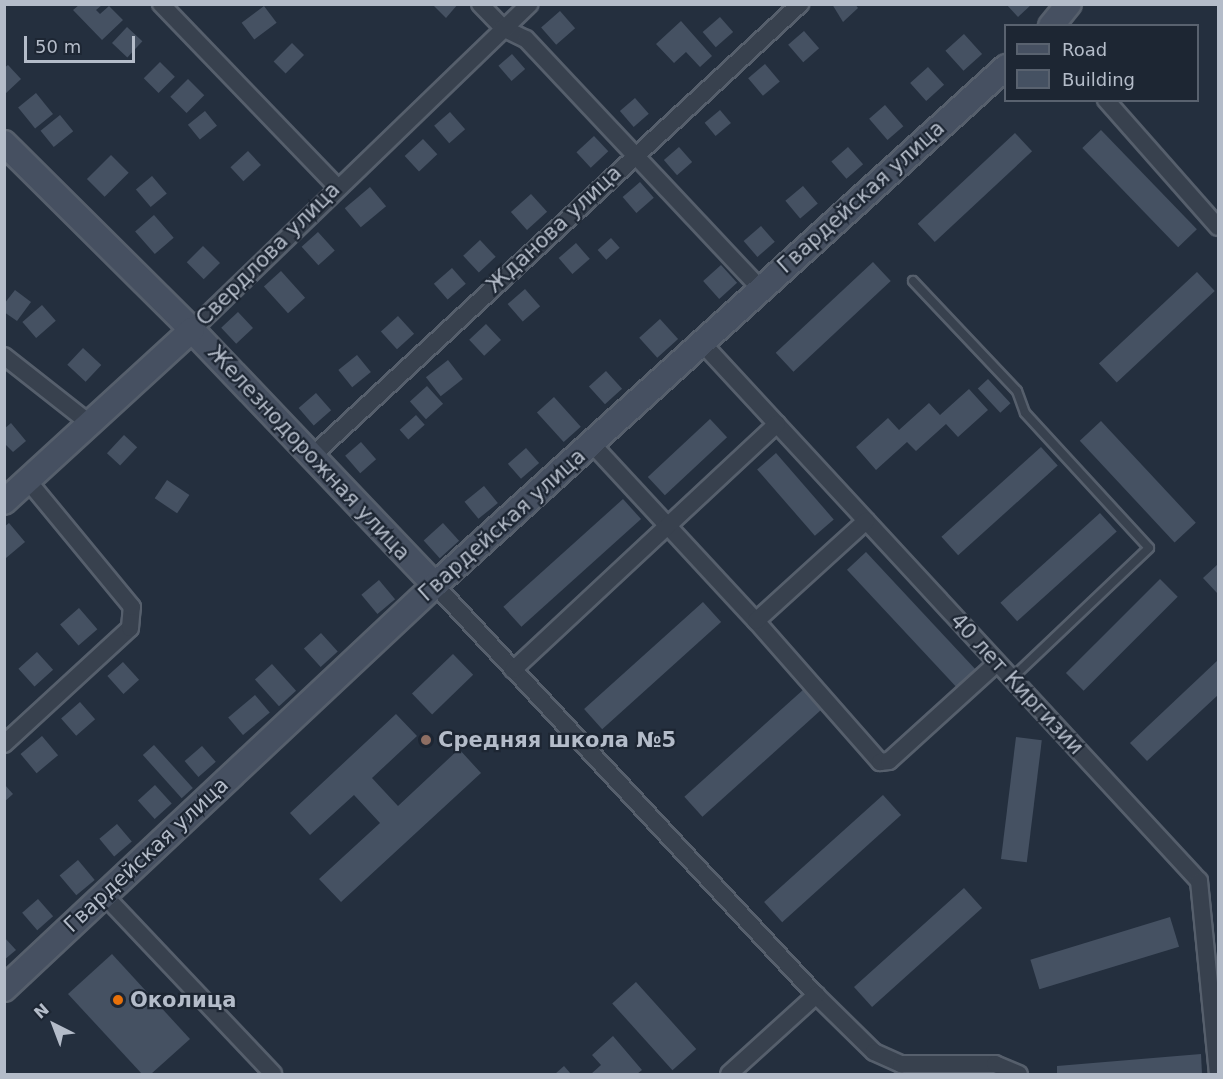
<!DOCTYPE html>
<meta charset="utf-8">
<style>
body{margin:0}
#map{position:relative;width:1223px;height:1079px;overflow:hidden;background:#242f3e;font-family:"DejaVu Sans",sans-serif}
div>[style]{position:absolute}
.building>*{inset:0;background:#455162;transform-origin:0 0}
.roads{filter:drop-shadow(2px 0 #565f6c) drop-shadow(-2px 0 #565f6c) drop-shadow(0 2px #565f6c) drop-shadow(0 -2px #565f6c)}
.lane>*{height:8px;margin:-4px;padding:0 4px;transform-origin:4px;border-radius:4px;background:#38414e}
.street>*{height:16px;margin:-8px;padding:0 8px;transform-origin:8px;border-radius:8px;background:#38414e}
.secondary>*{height:24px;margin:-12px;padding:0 12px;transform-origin:12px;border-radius:12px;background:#465061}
.dots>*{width:16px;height:16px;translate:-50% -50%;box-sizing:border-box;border:3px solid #1d2633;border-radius:50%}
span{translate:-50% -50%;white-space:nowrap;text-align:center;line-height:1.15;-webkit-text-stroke:4.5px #1d2633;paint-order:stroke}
.street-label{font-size:21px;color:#b4bcc9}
.poi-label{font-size:21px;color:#b4bcc9;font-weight:700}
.left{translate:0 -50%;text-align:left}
.frame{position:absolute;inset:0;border:6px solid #b4bcc9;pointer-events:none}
.legend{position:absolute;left:1004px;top:24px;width:195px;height:78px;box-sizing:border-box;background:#1d2633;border:2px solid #59626f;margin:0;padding:8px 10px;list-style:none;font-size:18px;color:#b4bcc9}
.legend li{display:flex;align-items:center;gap:12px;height:30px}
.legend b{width:30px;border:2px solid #59626f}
.north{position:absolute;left:24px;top:995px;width:60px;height:60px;-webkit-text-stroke:4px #1d2633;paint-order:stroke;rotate:318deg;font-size:16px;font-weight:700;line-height:24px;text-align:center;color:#b4bcc9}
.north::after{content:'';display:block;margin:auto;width:21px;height:27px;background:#b4bcc9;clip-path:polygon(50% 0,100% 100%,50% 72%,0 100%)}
.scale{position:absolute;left:24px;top:36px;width:111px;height:27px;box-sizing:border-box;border:3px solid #b4bcc9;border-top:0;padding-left:8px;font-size:18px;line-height:21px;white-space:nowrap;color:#b4bcc9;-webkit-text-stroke:4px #1d2633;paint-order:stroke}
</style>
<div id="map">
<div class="building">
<div style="clip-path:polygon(432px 4px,458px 4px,446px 18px)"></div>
<div style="clip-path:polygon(832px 4px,855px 4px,858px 8px,843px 22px)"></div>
<div style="clip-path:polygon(1006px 4px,1032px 4px,1018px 17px)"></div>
<div style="clip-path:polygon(79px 5px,102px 5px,96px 10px,100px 14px,109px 6px,123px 20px,102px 40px,73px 10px)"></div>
<div style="left:264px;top:6px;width:21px;height:28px;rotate:53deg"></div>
<div style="left:560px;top:11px;width:23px;height:25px;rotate:49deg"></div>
<div style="left:720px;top:17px;width:20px;height:23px;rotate:49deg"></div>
<div style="clip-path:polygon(681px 21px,712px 56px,700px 67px,686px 52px,674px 63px,656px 44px)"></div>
<div style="left:127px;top:27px;width:21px;height:22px;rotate:43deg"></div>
<div style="left:804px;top:31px;width:23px;height:21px;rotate:49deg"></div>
<div style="left:964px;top:34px;width:27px;height:25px;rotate:48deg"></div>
<div style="left:292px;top:43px;width:17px;height:26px;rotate:45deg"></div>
<div style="left:512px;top:54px;width:20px;height:18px;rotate:49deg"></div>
<div style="left:160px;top:62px;width:21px;height:23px;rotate:45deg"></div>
<div style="left:765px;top:64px;width:23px;height:22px;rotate:50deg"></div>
<div style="clip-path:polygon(8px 65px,21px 79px,4px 95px,4px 68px)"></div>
<div style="left:928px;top:67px;width:24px;height:24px;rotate:48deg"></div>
<div style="left:188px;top:79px;width:23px;height:25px;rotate:45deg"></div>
<div style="left:36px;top:93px;width:27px;height:23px;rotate:51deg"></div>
<div style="left:635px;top:98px;width:21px;height:20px;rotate:49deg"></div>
<div style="left:885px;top:105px;width:28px;height:21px;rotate:49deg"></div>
<div style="left:720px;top:110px;width:17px;height:20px;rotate:50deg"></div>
<div style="left:205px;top:111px;width:19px;height:22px;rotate:51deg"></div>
<div style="left:450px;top:112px;width:23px;height:21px;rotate:49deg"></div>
<div style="left:60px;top:115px;width:21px;height:25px;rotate:51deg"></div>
<div style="left:1101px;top:130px;width:138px;height:26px;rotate:46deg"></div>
<div style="left:1015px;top:133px;width:25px;height:133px;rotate:47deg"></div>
<div style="left:594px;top:136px;width:21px;height:24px;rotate:47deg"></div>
<div style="left:423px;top:139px;width:21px;height:25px;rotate:47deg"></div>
<div style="left:679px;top:147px;width:20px;height:20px;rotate:49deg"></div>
<div style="left:848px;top:147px;width:23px;height:22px;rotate:49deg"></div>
<div style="left:248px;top:151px;width:19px;height:24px;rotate:47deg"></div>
<div style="left:111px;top:155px;width:25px;height:34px;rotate:45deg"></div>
<div style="left:152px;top:176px;width:23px;height:21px;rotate:50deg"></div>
<div style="left:640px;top:182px;width:21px;height:23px;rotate:49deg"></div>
<div style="left:803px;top:186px;width:23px;height:23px;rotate:50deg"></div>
<div style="left:370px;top:187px;width:25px;height:33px;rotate:50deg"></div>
<div style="left:531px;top:194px;width:24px;height:27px;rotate:48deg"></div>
<div style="left:154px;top:215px;width:30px;height:25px;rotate:49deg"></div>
<div style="left:761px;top:226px;width:21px;height:23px;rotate:49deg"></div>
<div style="left:318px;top:232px;width:25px;height:22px;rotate:48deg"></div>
<div style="left:611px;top:238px;width:13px;height:18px;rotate:48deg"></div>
<div style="left:480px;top:240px;width:23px;height:23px;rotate:47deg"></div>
<div style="left:576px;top:243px;width:21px;height:23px;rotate:49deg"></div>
<div style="left:203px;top:246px;width:24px;height:23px;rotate:45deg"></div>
<div style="left:873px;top:262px;width:26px;height:133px;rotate:47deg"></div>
<div style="left:721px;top:265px;width:24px;height:24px;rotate:48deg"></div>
<div style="left:452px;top:268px;width:21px;height:24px;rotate:49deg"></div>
<div style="left:281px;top:271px;width:36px;height:23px;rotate:48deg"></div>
<div style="left:1197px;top:272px;width:26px;height:134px;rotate:47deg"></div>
<div style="left:525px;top:289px;width:23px;height:23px;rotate:49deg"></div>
<div style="clip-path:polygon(15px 290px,31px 302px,17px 321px,4px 312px,4px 304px)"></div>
<div style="left:42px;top:305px;width:21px;height:26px;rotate:49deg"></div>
<div style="left:238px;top:312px;width:22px;height:23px;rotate:47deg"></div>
<div style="left:398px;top:316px;width:24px;height:23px;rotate:48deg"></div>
<div style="left:660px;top:319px;width:27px;height:28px;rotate:48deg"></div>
<div style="left:486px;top:324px;width:22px;height:23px;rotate:47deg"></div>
<div style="left:83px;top:348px;width:25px;height:23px;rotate:43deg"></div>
<div style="left:357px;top:355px;width:22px;height:24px;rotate:51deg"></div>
<div style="left:448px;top:360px;width:24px;height:28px;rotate:52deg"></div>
<div style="left:606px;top:371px;width:24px;height:23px;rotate:48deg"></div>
<div style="left:988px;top:379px;width:33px;height:14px;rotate:47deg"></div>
<div style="left:427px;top:386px;width:24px;height:23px;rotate:48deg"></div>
<div style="clip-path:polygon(969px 389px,988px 410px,958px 437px,946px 424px,916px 451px,907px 442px,876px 470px,856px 447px,888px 418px,899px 430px,929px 403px,940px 415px)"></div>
<div style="left:316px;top:393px;width:23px;height:23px;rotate:49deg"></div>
<div style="left:554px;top:397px;width:40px;height:23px;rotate:48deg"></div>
<div style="left:416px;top:415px;width:13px;height:22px;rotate:48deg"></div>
<div style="left:710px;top:419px;width:25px;height:85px;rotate:47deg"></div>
<div style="left:1101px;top:421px;width:139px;height:29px;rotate:47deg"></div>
<div style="clip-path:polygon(11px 423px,26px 441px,13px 452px,4px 443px,4px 429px)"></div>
<div style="left:124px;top:435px;width:18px;height:25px;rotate:43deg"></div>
<div style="left:361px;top:442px;width:23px;height:21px;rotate:49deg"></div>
<div style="left:1041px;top:447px;width:25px;height:134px;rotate:48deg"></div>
<div style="left:526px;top:448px;width:20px;height:24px;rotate:49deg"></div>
<div style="left:776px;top:453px;width:88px;height:25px;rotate:49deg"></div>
<div style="left:167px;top:480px;width:27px;height:22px;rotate:34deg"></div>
<div style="left:484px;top:486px;width:22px;height:25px;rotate:51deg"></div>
<div style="left:623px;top:499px;width:27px;height:161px;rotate:48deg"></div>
<div style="left:1100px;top:513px;width:25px;height:134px;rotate:48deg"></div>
<div style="clip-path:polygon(9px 523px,25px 542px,6px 558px,4px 527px)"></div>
<div style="left:443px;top:523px;width:24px;height:26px;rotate:48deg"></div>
<div style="left:866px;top:552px;width:161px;height:26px;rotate:47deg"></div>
<div style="clip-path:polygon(1218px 564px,1218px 594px,1203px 578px)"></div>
<div style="left:1160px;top:579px;width:25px;height:133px;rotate:45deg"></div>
<div style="left:379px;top:580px;width:25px;height:23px;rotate:50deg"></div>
<div style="left:703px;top:602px;width:27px;height:160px;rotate:48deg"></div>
<div style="left:79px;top:608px;width:28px;height:25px;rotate:49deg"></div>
<div style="left:321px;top:633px;width:25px;height:23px;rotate:48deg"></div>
<div style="left:37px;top:652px;width:24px;height:25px;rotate:48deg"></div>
<div style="left:453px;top:654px;width:29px;height:57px;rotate:46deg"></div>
<div style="clip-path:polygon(1218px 660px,1218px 695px,1147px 761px,1130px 743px)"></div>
<div style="left:123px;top:662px;width:24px;height:21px;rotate:48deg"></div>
<div style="left:272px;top:664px;width:36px;height:23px;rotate:48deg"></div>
<div style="left:804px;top:689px;width:27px;height:161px;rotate:48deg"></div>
<div style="left:255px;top:695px;width:23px;height:35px;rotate:50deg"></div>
<div style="left:80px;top:702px;width:23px;height:25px;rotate:49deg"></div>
<div style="clip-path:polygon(396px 714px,417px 736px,372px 778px,398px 806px,459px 749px,481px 773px,341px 902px,319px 879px,380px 823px,354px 795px,310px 835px,290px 813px)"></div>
<div style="left:42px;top:736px;width:25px;height:28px;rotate:50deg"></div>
<div style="left:1016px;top:737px;width:26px;height:123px;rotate:7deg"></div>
<div style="left:154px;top:745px;width:58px;height:15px;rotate:48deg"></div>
<div style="left:202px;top:746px;width:21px;height:23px;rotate:49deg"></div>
<div style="clip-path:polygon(4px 784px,13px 794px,4px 802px)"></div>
<div style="left:155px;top:785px;width:25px;height:23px;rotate:48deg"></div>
<div style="left:883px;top:795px;width:27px;height:160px;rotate:48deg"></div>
<div style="left:117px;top:824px;width:23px;height:23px;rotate:50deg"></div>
<div style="left:78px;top:860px;width:26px;height:24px;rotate:50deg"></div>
<div style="left:964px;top:888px;width:27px;height:148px;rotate:48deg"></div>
<div style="left:38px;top:899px;width:23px;height:21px;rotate:49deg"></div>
<div style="left:1170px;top:917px;width:31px;height:146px;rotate:73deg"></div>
<div style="clip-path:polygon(4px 937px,16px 950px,4px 960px)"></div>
<div style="clip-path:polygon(112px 954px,190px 1039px,151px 1074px,142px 1074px,68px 994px)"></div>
<div style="left:636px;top:982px;width:90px;height:32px;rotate:48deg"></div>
<div style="clip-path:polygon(613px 1036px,642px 1070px,637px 1074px,591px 1074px,601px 1065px,592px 1055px)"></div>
<div style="clip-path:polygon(1201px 1054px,1202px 1074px,1057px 1074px,1057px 1066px)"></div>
<div style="clip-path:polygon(564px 1066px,571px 1074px,555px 1074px)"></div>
</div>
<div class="roads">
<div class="lane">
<div style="left:913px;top:281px;width:151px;rotate:46.6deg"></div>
<div style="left:1017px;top:391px;width:23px;rotate:70deg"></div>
<div style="left:1025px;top:413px;width:183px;rotate:47.4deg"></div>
<div style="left:1149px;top:548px;width:189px;rotate:136.5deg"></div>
</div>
<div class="street">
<div style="left:161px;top:4px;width:254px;rotate:46.1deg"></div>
<div style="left:480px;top:4px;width:33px;rotate:46deg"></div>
<div style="left:503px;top:28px;width:25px;rotate:26deg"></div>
<div style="left:526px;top:39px;width:343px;rotate:46.8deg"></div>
<div style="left:1106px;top:100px;width:169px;rotate:48.6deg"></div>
<div style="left:192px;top:330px;width:469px;rotate:-44deg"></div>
<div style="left:703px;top:344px;width:731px;rotate:47.27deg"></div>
<div style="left:1199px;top:881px;width:194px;rotate:84.4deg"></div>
<div style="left:4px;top:356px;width:108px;rotate:38.2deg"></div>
<div style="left:592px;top:444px;width:241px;rotate:47.2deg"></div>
<div style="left:756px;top:621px;width:188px;rotate:48.7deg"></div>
<div style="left:880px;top:762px;width:9px;rotate:-6deg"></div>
<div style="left:889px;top:761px;width:146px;rotate:-42.2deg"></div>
<div style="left:311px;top:457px;width:667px;rotate:-42.81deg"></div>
<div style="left:435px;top:585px;width:560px;rotate:47.1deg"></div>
<div style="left:816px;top:995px;width:81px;rotate:44.5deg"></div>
<div style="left:874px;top:1052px;width:30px;rotate:24deg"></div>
<div style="left:901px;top:1064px;width:94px"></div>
<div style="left:995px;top:1064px;width:26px;rotate:23deg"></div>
<div style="left:756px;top:621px;width:149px;rotate:-42.3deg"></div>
<div style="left:513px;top:670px;width:361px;rotate:-43deg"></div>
<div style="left:4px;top:744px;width:171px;rotate:-42.6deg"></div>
<div style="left:130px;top:628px;width:21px;rotate:-85deg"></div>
<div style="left:132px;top:607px;width:163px;rotate:-129.5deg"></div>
<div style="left:104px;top:895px;width:246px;rotate:46.6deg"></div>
<div style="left:729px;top:1074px;width:118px;rotate:-42.2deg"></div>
</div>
<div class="secondary">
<div style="left:1051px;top:26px;width:28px;rotate:-51deg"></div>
<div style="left:4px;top:143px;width:265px;rotate:44.8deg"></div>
<div style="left:192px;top:330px;width:352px;rotate:46.4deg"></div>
<div style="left:4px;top:502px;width:255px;rotate:-42.5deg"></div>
<div style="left:4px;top:989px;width:591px;rotate:-43.15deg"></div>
<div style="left:435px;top:585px;width:771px;rotate:-42.21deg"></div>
</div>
</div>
<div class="dots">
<div style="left:426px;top:740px;background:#8d6e63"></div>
<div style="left:118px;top:1000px;background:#e8710a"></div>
</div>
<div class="street-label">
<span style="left:861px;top:197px;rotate:-42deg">Гвардейская улица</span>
<span style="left:554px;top:229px;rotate:-43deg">Жданова улица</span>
<span style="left:268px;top:254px;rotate:-45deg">Свердлова улица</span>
<span style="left:309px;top:453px;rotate:47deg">Железнодорожная улица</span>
<span style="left:502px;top:525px;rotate:-42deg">Гвардейская улица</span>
<span style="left:1017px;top:684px;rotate:47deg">40 лет Киргизии</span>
<span style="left:146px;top:855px;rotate:-43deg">Гвардейская улица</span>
</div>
<div class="poi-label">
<span class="left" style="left:438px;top:740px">Средняя школа №5</span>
<span class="left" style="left:130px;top:1000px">Околица</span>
</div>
<div class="frame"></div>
<ul class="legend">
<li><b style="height:8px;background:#465061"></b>Road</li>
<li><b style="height:16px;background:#455162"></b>Building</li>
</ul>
<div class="north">N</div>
<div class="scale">50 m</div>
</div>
